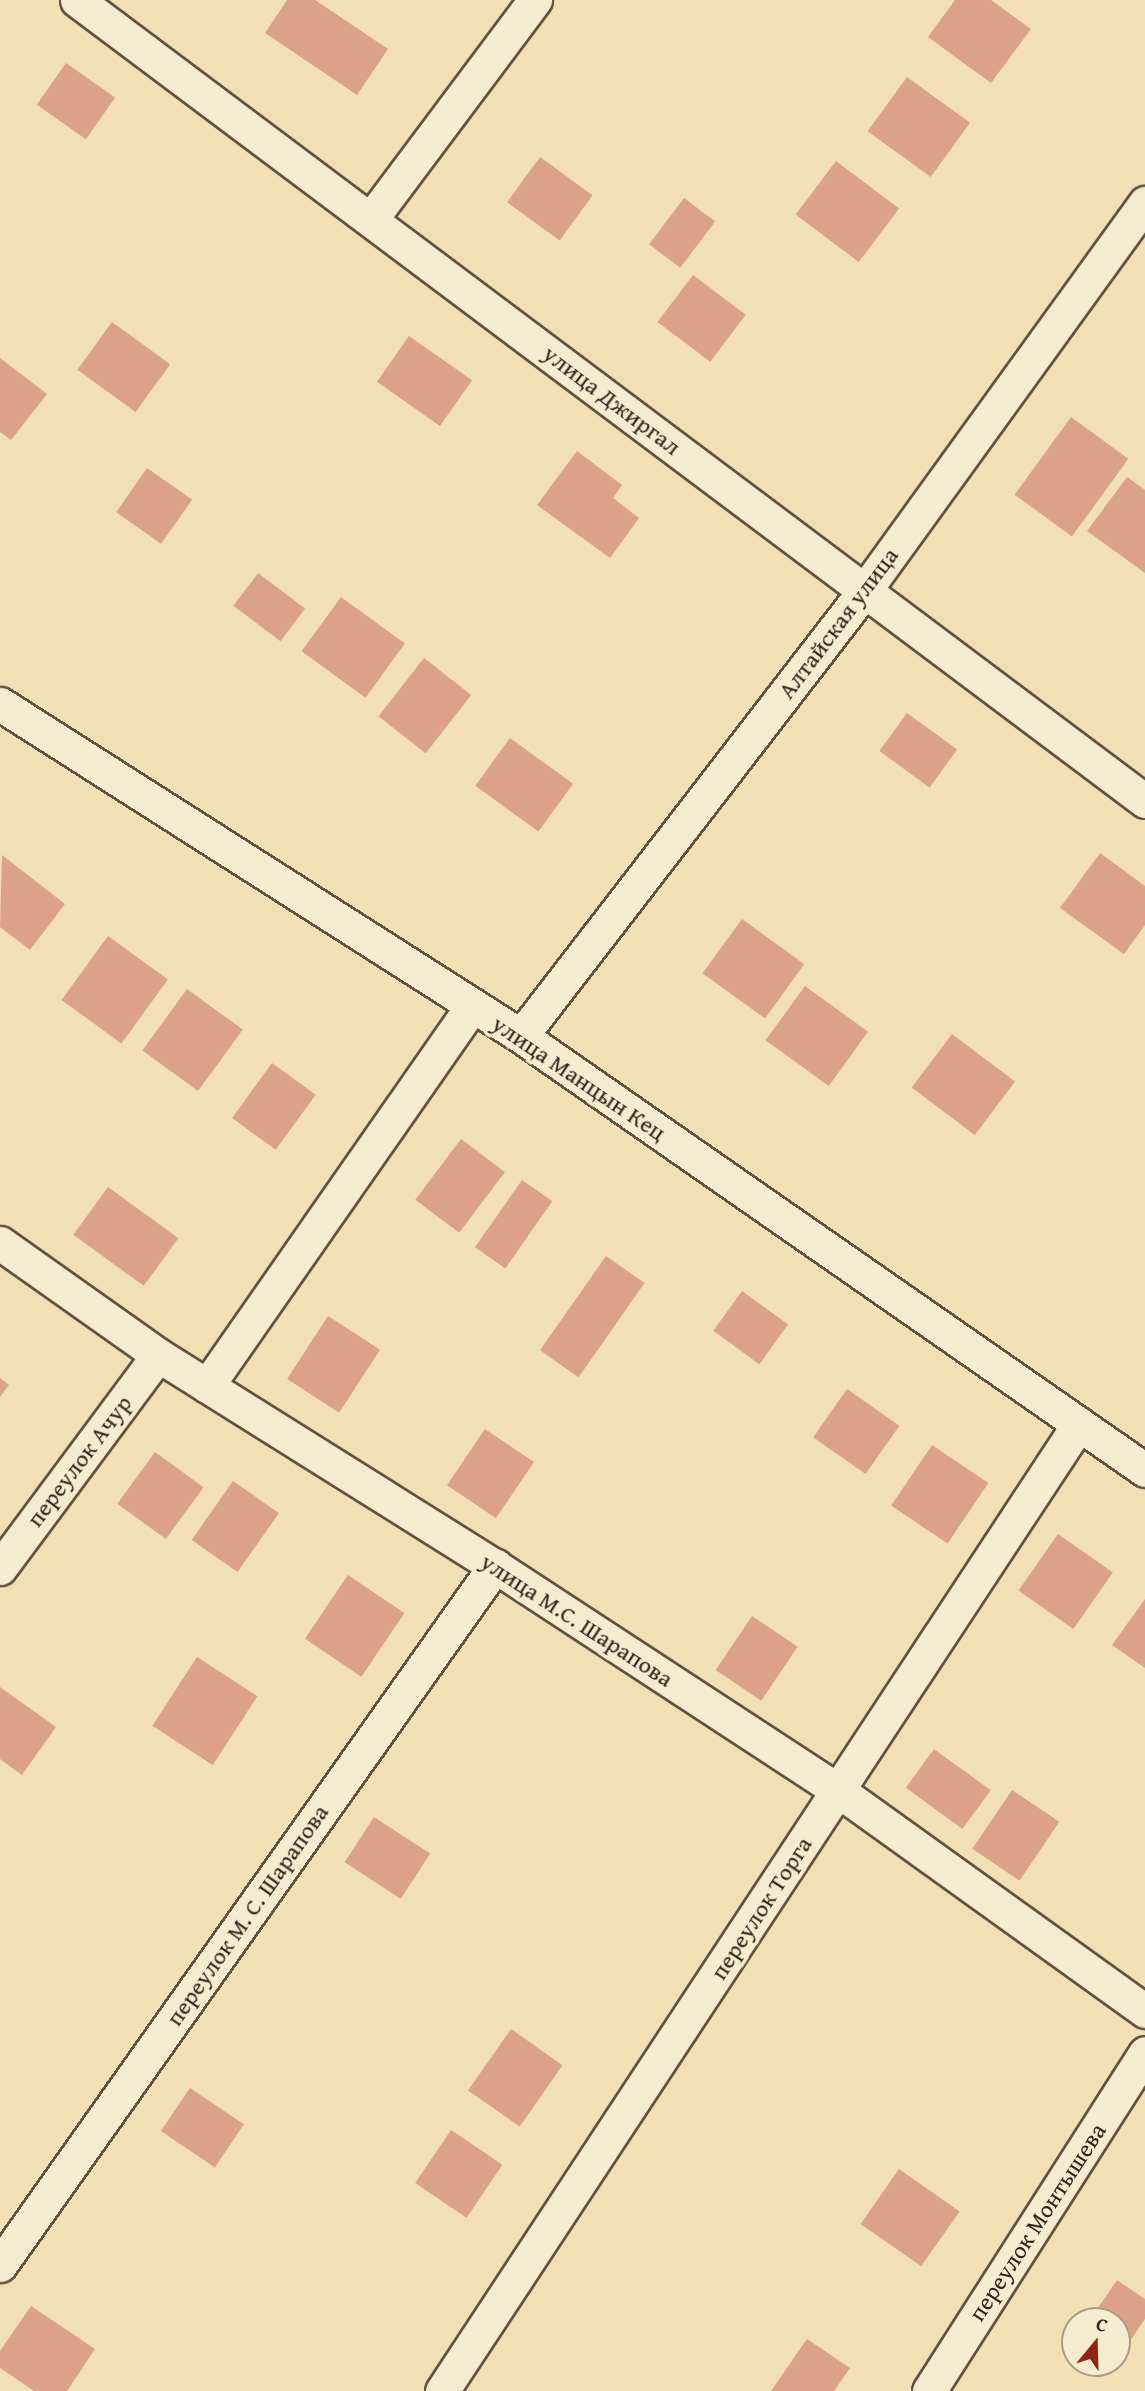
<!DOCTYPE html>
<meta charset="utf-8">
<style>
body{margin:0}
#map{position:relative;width:1145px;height:2391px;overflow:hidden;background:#f0e0b3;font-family:"Gentium Book Plus",serif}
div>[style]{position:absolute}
.building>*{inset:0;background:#dca287;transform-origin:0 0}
.roads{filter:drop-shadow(2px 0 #625241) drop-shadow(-2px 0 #625241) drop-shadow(0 2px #625241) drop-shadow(0 -2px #625241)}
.minor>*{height:33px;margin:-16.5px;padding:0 16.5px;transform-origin:16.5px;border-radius:16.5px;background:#f5ebce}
span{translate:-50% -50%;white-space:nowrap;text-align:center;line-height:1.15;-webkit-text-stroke:7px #f5ebce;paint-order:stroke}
.street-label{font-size:24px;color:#33231b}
.north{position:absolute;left:1061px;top:2307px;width:70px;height:70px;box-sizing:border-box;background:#f5ebce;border:2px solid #a79b86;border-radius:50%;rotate:19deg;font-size:19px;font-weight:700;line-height:28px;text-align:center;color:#33231b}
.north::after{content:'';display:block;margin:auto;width:24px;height:32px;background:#8f2418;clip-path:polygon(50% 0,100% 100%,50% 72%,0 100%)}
</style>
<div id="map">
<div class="building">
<div style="clip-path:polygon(287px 0,315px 0,388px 49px,357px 95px,265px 33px)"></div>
<div style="clip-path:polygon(955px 0,991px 0,1031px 29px,991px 83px,928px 37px)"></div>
<div style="left:66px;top:63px;width:60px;height:51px;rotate:35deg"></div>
<div style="left:907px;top:77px;width:78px;height:67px;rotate:36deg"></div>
<div style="left:540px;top:157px;width:65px;height:56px;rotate:36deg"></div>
<div style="left:836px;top:161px;width:79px;height:67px;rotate:37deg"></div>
<div style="left:684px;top:198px;width:39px;height:58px;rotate:37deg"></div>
<div style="left:693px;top:275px;width:66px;height:59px;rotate:37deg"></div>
<div style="left:112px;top:322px;width:72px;height:59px;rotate:36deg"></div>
<div style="left:409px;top:336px;width:77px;height:56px;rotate:35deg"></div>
<div style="clip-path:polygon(0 358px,47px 394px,11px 440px,0 432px)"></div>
<div style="left:1071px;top:417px;width:71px;height:96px;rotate:36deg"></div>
<div style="clip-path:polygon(577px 451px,622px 485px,613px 498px,639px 518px,610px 558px,537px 505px)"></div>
<div style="left:147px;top:468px;width:55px;height:54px;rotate:35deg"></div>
<div style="clip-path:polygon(1127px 477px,1145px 490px,1145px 573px,1087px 531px)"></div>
<div style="left:258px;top:573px;width:59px;height:41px;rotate:37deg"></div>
<div style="left:341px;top:597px;width:79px;height:67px;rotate:36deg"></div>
<div style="left:424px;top:658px;width:60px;height:74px;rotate:38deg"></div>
<div style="left:907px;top:713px;width:62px;height:47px;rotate:36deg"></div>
<div style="left:510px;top:738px;width:78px;height:59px;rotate:36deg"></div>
<div style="clip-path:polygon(1100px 853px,1145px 886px,1145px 925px,1124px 954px,1060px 908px)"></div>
<div style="clip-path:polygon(2px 855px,65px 904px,30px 950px,0 927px)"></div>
<div style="left:742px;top:919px;width:77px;height:67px;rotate:36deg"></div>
<div style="left:108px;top:936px;width:74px;height:79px;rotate:36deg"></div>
<div style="left:805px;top:986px;width:78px;height:67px;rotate:36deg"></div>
<div style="left:187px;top:989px;width:69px;height:76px;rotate:36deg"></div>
<div style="left:952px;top:1034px;width:79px;height:67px;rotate:37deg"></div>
<div style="left:272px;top:1063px;width:54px;height:68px;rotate:36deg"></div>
<div style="left:461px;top:1139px;width:55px;height:76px;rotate:37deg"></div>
<div style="left:522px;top:1180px;width:37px;height:82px;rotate:35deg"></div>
<div style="left:108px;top:1187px;width:87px;height:59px;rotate:36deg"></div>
<div style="left:606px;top:1256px;width:47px;height:115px;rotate:35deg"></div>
<div style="left:742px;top:1291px;width:57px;height:49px;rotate:36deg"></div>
<div style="left:328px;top:1316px;width:62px;height:75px;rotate:33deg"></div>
<div style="clip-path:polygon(0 1378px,9px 1385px,0 1397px)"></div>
<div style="left:847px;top:1389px;width:64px;height:59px;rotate:35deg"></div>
<div style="left:485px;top:1429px;width:59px;height:68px;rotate:34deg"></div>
<div style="left:932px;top:1445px;width:68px;height:73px;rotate:34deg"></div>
<div style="left:155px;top:1452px;width:60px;height:64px;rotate:36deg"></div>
<div style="left:233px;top:1481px;width:56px;height:72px;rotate:35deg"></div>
<div style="left:1058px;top:1534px;width:67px;height:69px;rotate:35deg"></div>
<div style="left:348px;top:1575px;width:68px;height:77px;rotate:34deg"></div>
<div style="clip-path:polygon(1145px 1599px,1145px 1668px,1112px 1645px)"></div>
<div style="left:752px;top:1616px;width:55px;height:65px;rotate:34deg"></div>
<div style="left:197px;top:1657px;width:72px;height:82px;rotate:33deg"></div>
<div style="clip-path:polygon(0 1687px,56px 1727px,22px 1775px,0 1759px)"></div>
<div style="left:934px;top:1749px;width:70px;height:48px;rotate:36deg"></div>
<div style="left:1012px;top:1790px;width:57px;height:71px;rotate:34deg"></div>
<div style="left:374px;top:1817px;width:67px;height:54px;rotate:33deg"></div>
<div style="left:511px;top:2029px;width:63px;height:75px;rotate:35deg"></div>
<div style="left:190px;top:2088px;width:65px;height:52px;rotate:34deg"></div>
<div style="left:451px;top:2130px;width:62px;height:64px;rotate:34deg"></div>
<div style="left:899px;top:2169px;width:74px;height:67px;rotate:35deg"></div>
<div style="clip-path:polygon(1117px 2280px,1145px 2299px,1145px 2319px,1117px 2360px,1117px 2321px,1089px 2321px)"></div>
<div style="clip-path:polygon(31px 2306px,95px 2349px,67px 2391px,34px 2391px,0 2368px,0 2351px)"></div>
<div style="clip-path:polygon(807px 2339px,850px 2368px,834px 2391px,771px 2391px)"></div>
</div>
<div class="roads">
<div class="minor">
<div style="left:77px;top:0;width:1335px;rotate:36.87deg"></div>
<div style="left:371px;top:219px;width:274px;rotate:-53.2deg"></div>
<div style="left:0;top:704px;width:618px;rotate:32.51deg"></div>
<div style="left:521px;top:1036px;width:760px;rotate:34.82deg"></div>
<div style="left:521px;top:1036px;width:563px;rotate:-52.36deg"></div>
<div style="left:865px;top:590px;width:478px;rotate:-54.1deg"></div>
<div style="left:0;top:1243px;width:194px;rotate:35.3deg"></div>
<div style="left:158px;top:1355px;width:398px;rotate:32.1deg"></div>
<div style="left:495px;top:1566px;width:411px;rotate:33.2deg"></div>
<div style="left:839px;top:1791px;width:377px;rotate:35.7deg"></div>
<div style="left:207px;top:1386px;width:463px;rotate:-55.1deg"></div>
<div style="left:0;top:1568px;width:265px;rotate:-53.4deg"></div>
<div style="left:0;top:2265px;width:857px;rotate:-54.7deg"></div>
<div style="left:442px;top:2391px;width:1158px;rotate:-56.63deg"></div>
<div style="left:929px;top:2391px;width:401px;rotate:-57.4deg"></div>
</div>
</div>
<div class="street-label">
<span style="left:612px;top:400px;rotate:37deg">улица Джиргал</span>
<span style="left:838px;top:623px;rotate:-53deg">Алтайская улица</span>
<span style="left:579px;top:1078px;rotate:34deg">улица Манцын Кец</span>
<span style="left:79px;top:1461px;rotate:-53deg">переулок Ачур</span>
<span style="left:577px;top:1620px;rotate:33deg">улица М.С. Шарапова</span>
<span style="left:761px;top:1908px;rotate:-57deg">переулок Торга</span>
<span style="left:247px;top:1915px;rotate:-55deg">переулок М. С. Шарапова</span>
<span style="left:1037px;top:2222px;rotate:-57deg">переулок Монтышева</span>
</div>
<div class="north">С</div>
</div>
